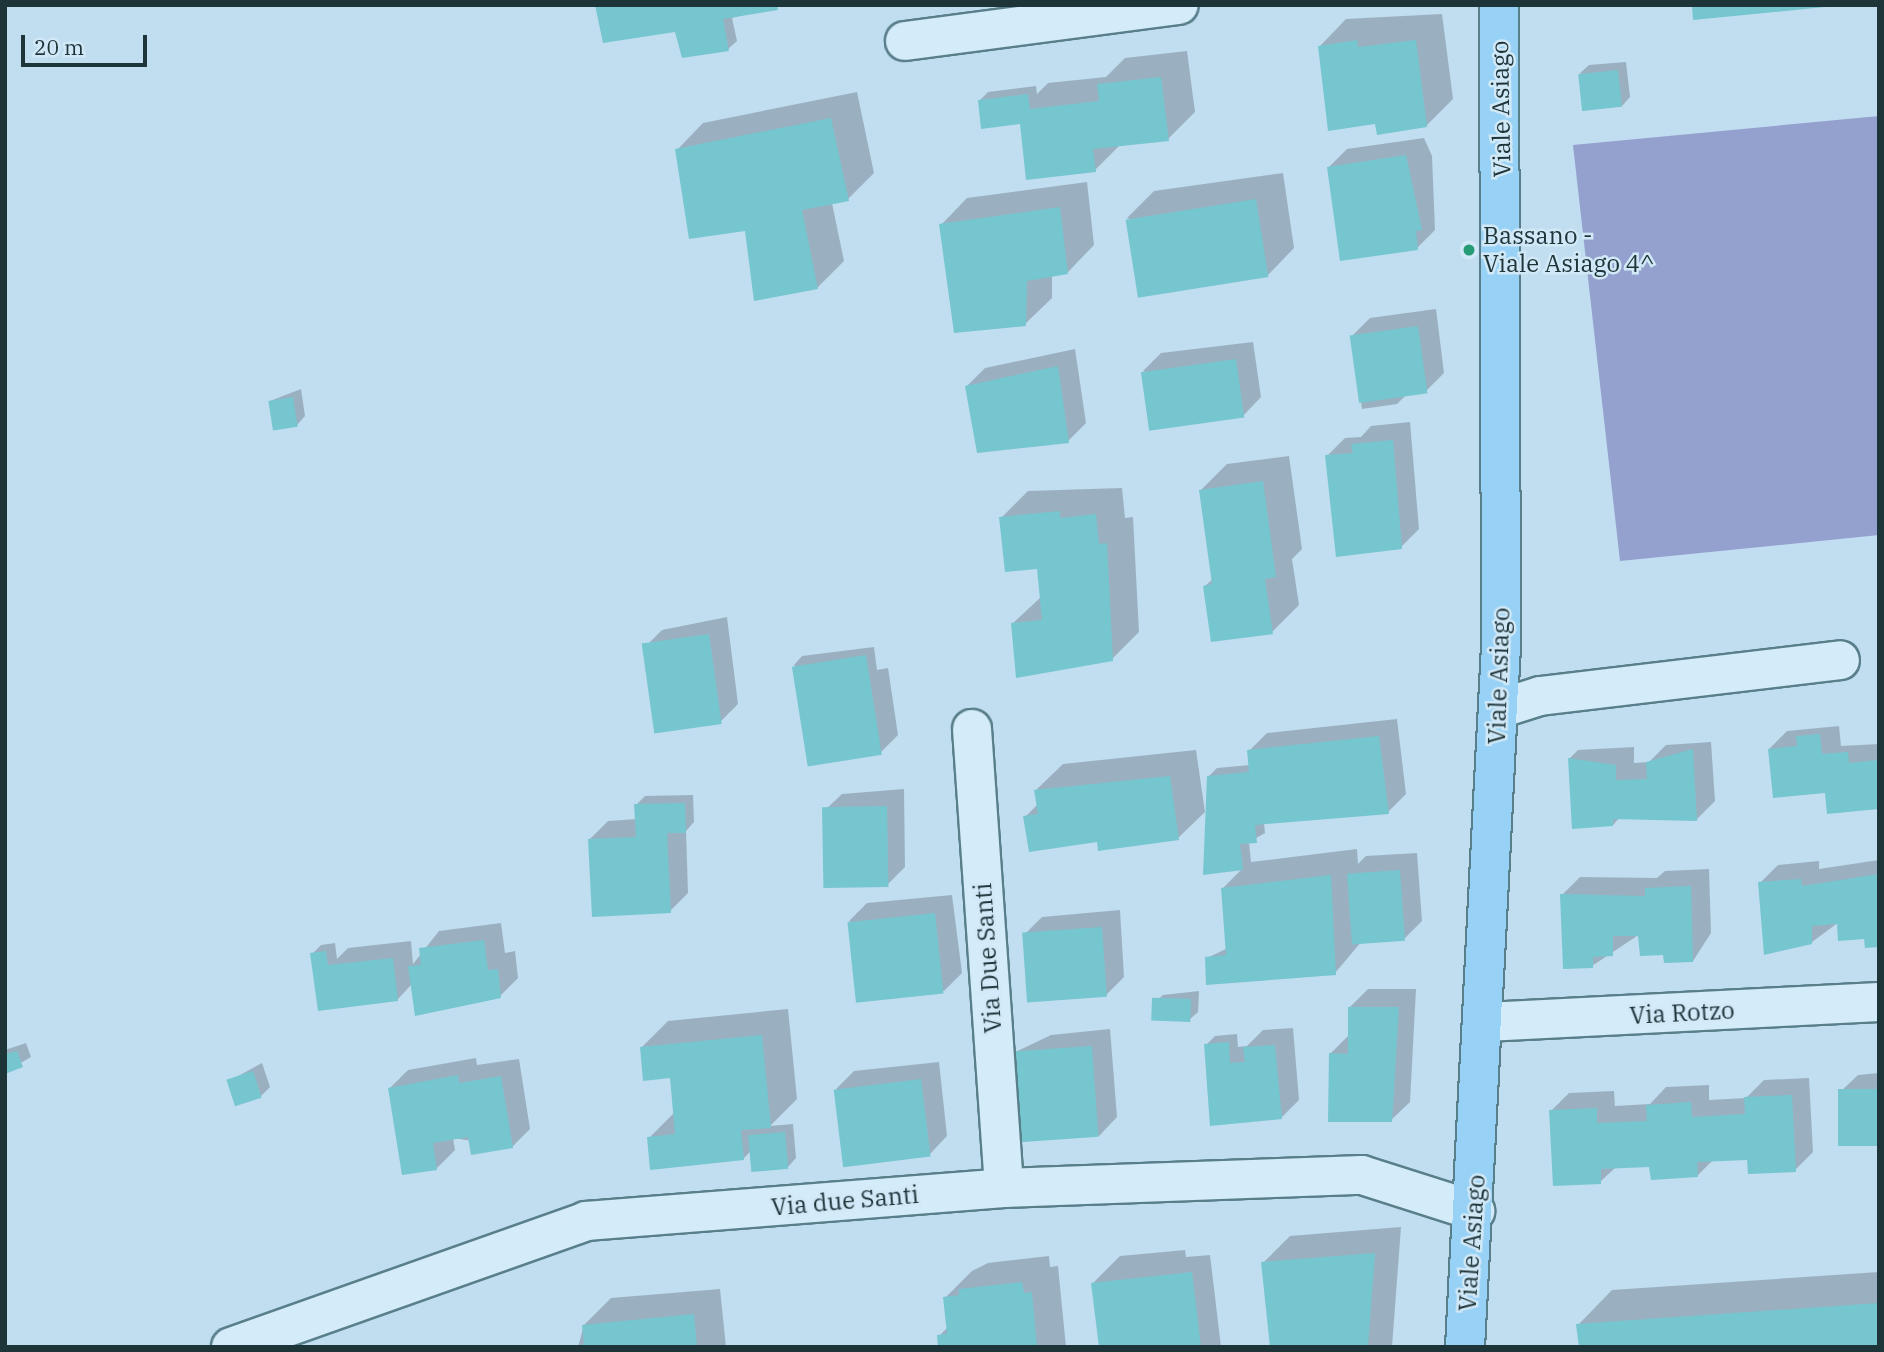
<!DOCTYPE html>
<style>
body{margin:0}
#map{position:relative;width:1884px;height:1352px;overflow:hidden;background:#c1ddf0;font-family:"IBM Plex Serif",serif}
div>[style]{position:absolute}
.green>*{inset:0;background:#94a0ce}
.shadow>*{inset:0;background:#0003}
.building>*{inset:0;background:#75c6cf;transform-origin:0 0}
.roads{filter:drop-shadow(2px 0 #587f8a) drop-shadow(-2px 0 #587f8a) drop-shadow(0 2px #587f8a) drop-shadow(0 -2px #587f8a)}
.minor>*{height:38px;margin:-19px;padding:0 19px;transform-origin:19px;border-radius:19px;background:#d4ebfa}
.major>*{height:38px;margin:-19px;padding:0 19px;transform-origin:19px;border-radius:19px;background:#97d1f5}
.dots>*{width:19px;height:19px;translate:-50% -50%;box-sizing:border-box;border:4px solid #d1e8f7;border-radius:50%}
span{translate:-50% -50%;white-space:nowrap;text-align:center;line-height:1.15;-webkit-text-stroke:5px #d1e8f7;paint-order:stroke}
.street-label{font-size:24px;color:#1d3439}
.poi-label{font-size:24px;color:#1d3439}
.left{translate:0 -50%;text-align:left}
.frame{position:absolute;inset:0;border:7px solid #1d3439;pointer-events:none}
.scale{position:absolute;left:21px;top:35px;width:126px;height:32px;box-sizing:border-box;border:4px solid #1d3439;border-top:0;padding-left:9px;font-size:21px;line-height:24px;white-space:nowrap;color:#1d3439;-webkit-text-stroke:5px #d1e8f7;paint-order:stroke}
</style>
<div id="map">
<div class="green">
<div style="clip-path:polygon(1879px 116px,1879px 535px,1620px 561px,1573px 145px)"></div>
</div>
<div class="shadow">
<div style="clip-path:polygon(596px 5px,781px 5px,732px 18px,737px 41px,728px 49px)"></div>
<div style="clip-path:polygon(1442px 14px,1453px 99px,1426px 126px,1377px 122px,1320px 46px,1346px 19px)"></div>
<div style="clip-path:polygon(1187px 51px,1195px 112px,1168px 139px,1121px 144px,1095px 170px,1022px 119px,979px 101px,988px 92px,1036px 86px,1037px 94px,1048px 83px,1106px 77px,1125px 58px)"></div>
<div style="clip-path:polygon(1626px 62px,1630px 97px,1622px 106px,1580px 73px,1589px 65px)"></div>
<div style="clip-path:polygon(857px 92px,874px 173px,848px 199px,832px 203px,844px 261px,817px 288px,747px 229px,677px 150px,703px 123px)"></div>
<div style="clip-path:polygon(1424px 138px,1432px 156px,1435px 230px,1417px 248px,1329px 167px,1347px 149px)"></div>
<div style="clip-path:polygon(1283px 173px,1294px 248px,1268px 275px,1127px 218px,1154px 191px)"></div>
<div style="clip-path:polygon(1087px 182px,1094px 245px,1068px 272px,1052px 275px,1052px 298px,1025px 324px,941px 225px,967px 198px)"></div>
<div style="clip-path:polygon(1436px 309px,1444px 373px,1426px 391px,1407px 394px,1397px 404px,1362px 409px,1352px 336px,1370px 318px)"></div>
<div style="clip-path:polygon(1253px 342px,1261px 397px,1243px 416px,1143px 371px,1161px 353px)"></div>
<div style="clip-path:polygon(1075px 349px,1086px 423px,1068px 441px,966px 387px,985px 368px)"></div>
<div style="clip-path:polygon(301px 389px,305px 416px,297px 425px,270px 401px)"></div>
<div style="clip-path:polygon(1410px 422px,1419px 529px,1401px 547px,1327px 456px,1345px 438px,1361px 437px,1371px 426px)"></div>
<div style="clip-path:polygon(1289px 456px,1302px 549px,1292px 559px,1299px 605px,1272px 632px,1205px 586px,1213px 579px,1200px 491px,1227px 464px)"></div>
<div style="clip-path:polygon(1122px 488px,1125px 518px,1133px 517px,1139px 632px,1112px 659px,1012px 624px,1041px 597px,1038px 567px,1001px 518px,1028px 491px)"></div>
<div style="clip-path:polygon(727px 617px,738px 704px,720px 722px,644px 648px,662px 630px)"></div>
<div style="clip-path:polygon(874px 647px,877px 670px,888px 668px,898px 735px,880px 753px,794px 665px,802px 656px)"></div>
<div style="clip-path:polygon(1397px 719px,1406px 794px,1388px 812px,1264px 823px,1265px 833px,1249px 842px,1251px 862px,1357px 849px,1358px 864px,1366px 856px,1417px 853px,1422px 921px,1404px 939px,1362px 941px,1335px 973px,1207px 958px,1228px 948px,1223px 888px,1243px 868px,1205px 873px,1208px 777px,1217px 768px,1250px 765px,1249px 751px,1267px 733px)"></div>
<div style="clip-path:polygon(1839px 726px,1841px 746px,1879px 744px,1879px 808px,1827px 791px,1769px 749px,1787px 731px)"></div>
<div style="clip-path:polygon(1711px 742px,1715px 801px,1697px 819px,1621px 816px,1613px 825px,1569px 759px,1578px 750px,1634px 747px,1634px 763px,1649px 762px,1666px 745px)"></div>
<div style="clip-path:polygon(1196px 750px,1205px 812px,1178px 838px,1098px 840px,1025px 817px,1038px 804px,1036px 790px,1063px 764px)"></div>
<div style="clip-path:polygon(904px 789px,905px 867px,887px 885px,823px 812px,842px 794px)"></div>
<div style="clip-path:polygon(693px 795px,694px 822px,686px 831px,688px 893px,670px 911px,590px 839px,608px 821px,637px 819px,636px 805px,645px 796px)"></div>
<div style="clip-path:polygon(1879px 860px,1879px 946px,1839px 922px,1812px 942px,1765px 953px,1760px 883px,1778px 865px,1819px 861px,1819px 869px)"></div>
<div style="clip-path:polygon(1709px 869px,1711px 933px,1693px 961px,1665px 955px,1640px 934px,1592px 966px,1562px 895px,1580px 877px,1657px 878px,1665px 871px)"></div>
<div style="clip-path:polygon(952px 895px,962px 973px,944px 991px,849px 921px,867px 903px)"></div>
<div style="clip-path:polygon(1120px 910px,1124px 977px,1106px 995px,1024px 935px,1042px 917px)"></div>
<div style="clip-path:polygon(501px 923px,505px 953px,515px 951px,518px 978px,500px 996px,412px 984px,397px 1000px,319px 1009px,312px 954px,321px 945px,335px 943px,337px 959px,348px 948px,411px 941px,413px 964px,439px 931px)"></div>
<div style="clip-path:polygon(1368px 989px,1416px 989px,1410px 1102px,1391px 1120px,1330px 1054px,1348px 1036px,1350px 1007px)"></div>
<div style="clip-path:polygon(1199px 991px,1198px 1012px,1189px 1020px,1154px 1003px,1163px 995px)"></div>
<div style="clip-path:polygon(788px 1009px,797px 1099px,770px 1126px,793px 1124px,796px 1158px,788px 1167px,751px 1151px,743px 1159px,649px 1138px,675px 1112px,672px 1076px,641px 1048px,668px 1021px)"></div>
<div style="clip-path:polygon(1293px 1028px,1299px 1100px,1281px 1118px,1206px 1045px,1215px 1036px,1237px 1034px,1238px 1047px,1247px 1046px,1263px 1030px)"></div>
<div style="clip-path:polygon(1110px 1029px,1117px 1117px,1099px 1136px,1007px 1056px,1051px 1035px)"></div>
<div style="clip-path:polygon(26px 1043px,31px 1057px,5px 1072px,5px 1050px)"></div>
<div style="clip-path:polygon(476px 1058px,477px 1065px,519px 1059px,530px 1129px,512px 1147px,453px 1138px,455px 1150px,437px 1168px,390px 1088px,408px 1070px)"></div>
<div style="clip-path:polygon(939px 1062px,947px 1136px,929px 1155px,836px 1089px,854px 1071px)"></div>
<div style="clip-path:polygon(262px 1063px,270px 1087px,261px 1096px,229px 1081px)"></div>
<div style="clip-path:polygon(1879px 1073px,1879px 1144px,1839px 1093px,1858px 1075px)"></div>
<div style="clip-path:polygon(1809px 1078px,1813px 1152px,1795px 1170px,1749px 1158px,1713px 1160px,1697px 1176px,1650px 1165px,1616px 1167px,1600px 1182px,1551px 1111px,1569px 1093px,1614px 1091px,1615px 1106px,1650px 1104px,1666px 1087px,1709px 1085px,1709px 1100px,1746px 1098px,1764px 1080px)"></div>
<div style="clip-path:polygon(1401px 1227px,1392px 1347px,1272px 1347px,1263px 1263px,1290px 1236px)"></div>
<div style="clip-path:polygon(1185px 1250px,1186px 1257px,1210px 1255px,1221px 1347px,1101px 1347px,1093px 1283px,1120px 1256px)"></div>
<div style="clip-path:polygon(1049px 1256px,1050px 1267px,1058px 1266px,1066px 1347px,940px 1347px,939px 1336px,948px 1327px,945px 1298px,972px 1271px,988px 1263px)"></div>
<div style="clip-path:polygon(1879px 1272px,1879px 1347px,1578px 1325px,1612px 1290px)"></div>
<div style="clip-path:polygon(720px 1289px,726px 1347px,578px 1347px,584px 1325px,611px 1298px)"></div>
</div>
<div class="building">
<div style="clip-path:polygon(595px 5px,777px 5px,778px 10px,723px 19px,729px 51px,682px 58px,675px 32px,603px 43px)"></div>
<div style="clip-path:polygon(1692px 5px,1825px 5px,1825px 7px,1693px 20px)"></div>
<div style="clip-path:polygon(1357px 40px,1358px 47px,1416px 40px,1427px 127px,1377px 135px,1375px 124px,1328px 131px,1318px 46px)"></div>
<div style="left:1618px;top:70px;width:37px;height:40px;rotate:84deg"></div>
<div style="clip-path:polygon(1161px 77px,1169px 141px,1093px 149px,1096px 172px,1026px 180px,1020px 124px,981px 129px,978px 100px,1028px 94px,1030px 109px,1099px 101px,1097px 84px)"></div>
<div style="clip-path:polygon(831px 118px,849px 201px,802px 210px,818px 289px,754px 301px,745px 231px,689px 239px,675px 149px)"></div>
<div style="clip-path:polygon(1406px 155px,1422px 230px,1416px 231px,1418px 250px,1340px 261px,1327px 167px)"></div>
<div style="left:1256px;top:199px;width:79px;height:132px;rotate:81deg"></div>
<div style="clip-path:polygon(1060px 207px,1068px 274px,1027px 281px,1026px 326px,954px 333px,939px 224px)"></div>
<div style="left:1418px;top:326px;width:68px;height:69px;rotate:82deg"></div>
<div style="left:1236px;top:359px;width:59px;height:96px;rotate:82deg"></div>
<div style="clip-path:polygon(1058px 366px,1069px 443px,977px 453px,965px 386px)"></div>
<div style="left:293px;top:397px;width:30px;height:25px;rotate:81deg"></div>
<div style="clip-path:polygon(1393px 440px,1402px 549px,1336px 557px,1325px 455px,1353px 453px,1351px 444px)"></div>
<div style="clip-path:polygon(1263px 481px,1276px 577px,1265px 579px,1273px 634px,1211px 642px,1203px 586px,1212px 584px,1199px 490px)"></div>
<div style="clip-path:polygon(1060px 511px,1060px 518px,1096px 514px,1099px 544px,1107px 543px,1113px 661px,1016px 678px,1011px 623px,1042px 620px,1037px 569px,1005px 572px,999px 517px)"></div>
<div style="left:709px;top:634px;width:91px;height:68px;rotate:82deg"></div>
<div style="left:866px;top:655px;width:101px;height:75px;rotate:81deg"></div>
<div style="clip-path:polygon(1820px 734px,1822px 754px,1848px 752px,1849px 763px,1877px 760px,1879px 809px,1827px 814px,1825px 793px,1773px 798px,1768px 749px,1797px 746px,1796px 736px)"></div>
<div style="clip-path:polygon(1379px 736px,1389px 814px,1255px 825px,1257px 843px,1240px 844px,1243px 870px,1203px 875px,1207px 776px,1249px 772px,1247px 750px)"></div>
<div style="clip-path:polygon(1693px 749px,1697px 821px,1613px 819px,1613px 826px,1572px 829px,1568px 758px,1616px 765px,1616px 780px,1647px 779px,1646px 762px)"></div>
<div style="clip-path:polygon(1170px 776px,1179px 840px,1098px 851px,1097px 842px,1029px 852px,1023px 816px,1038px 814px,1034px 790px)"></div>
<div style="clip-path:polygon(685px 803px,686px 833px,667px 833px,671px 913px,592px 917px,588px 839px,636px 837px,634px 804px)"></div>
<div style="left:887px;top:806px;width:81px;height:65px;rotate:89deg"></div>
<div style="left:1400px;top:870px;width:71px;height:53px;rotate:86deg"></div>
<div style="clip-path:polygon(1879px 874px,1879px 947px,1865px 948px,1864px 939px,1838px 941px,1837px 924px,1812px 926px,1812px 944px,1764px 955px,1758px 882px,1801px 879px,1802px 886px)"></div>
<div style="clip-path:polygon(1331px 875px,1336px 975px,1206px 985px,1205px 957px,1226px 955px,1221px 888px)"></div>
<div style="clip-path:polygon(1691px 886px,1693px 962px,1664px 963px,1663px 955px,1640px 956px,1638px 936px,1613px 936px,1613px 956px,1593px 957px,1593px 968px,1563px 969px,1560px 894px,1645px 896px,1645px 888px)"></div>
<div style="left:935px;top:913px;width:81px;height:88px;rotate:84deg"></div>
<div style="left:1102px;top:927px;width:70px;height:80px;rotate:86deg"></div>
<div style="clip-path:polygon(484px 940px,488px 970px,498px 969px,501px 998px,415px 1016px,408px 966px,421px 965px,419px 948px)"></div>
<div style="clip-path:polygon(326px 951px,328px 965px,393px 958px,398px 1001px,318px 1011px,310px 953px)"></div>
<div style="left:1191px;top:999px;width:23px;height:39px;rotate:92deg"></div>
<div style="clip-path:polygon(1348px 1007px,1399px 1007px,1392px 1122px,1328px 1122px,1329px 1053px,1348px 1054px)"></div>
<div style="clip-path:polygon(762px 1035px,771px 1128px,741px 1130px,744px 1160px,650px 1170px,647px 1137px,675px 1134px,670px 1078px,643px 1081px,640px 1047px)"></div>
<div style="clip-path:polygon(1229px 1042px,1230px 1063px,1245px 1062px,1243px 1047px,1275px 1045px,1282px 1119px,1210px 1126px,1204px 1044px)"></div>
<div style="left:1092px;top:1046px;width:91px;height:88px;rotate:86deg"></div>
<div style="clip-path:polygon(17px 1051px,23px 1067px,5px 1074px,5px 1054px)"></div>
<div style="left:253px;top:1071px;width:28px;height:28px;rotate:72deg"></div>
<div style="clip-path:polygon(458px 1075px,459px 1083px,501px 1076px,513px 1148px,471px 1155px,468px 1137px,433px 1143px,437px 1170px,402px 1175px,388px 1088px)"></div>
<div style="left:921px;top:1079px;width:78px;height:88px;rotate:83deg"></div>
<div style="left:1879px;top:1089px;width:57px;height:41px;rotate:90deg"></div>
<div style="clip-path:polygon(1792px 1095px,1796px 1172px,1748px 1174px,1747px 1160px,1697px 1162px,1698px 1177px,1651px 1180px,1649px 1167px,1601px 1169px,1601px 1184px,1553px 1186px,1549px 1110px,1597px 1108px,1597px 1123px,1647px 1121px,1646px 1105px,1691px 1102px,1692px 1117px,1745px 1114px,1744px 1097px)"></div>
<div style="left:785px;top:1132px;width:37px;height:37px;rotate:85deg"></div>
<div style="clip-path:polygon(1375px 1253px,1368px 1347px,1270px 1347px,1261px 1262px)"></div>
<div style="clip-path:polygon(1192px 1272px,1201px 1347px,1099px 1347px,1091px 1283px)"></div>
<div style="clip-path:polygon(1022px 1282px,1024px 1293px,1032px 1292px,1037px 1347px,938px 1347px,937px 1335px,947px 1334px,943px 1297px,959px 1295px,959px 1289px)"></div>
<div style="clip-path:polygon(1879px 1303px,1879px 1347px,1579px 1347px,1576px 1324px)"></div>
<div style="clip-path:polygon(694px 1314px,697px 1347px,576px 1347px,584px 1344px,582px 1325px)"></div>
</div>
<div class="roads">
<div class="minor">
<div style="left:905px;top:41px;width:276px;rotate:-7.5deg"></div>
<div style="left:1499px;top:709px;width:43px;rotate:-17.6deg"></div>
<div style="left:1540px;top:696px;width:302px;rotate:-6.8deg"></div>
<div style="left:972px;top:729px;width:460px;rotate:86deg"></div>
<div style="left:1485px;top:1022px;width:395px;rotate:-2.9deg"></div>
<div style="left:231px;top:1347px;width:377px;rotate:-19.5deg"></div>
<div style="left:586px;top:1221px;width:419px;rotate:-4.5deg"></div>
<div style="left:1004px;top:1188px;width:358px;rotate:-2.1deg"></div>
<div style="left:1362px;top:1175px;width:119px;rotate:17.7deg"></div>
</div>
<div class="major">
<div style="left:1465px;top:1347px;width:701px;rotate:-87.06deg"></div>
<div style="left:1501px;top:647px;width:642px;rotate:-90.18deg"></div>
</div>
</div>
<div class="dots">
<div style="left:1469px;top:250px;background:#259b76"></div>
</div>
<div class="street-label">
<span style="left:1501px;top:109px;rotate:-91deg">Viale Asiago</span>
<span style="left:1499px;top:676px;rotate:-88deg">Viale Asiago</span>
<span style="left:988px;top:958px;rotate:-94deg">Via Due Santi</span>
<span style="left:1682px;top:1013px;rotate:-3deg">Via Rotzo</span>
<span style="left:845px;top:1201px;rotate:-5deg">Via due Santi</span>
<span style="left:1472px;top:1243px;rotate:-86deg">Viale Asiago</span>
</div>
<div class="poi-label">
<span class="left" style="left:1483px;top:250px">Bassano -<br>Viale Asiago 4^</span>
</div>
<div class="frame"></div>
<div class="scale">20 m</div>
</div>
